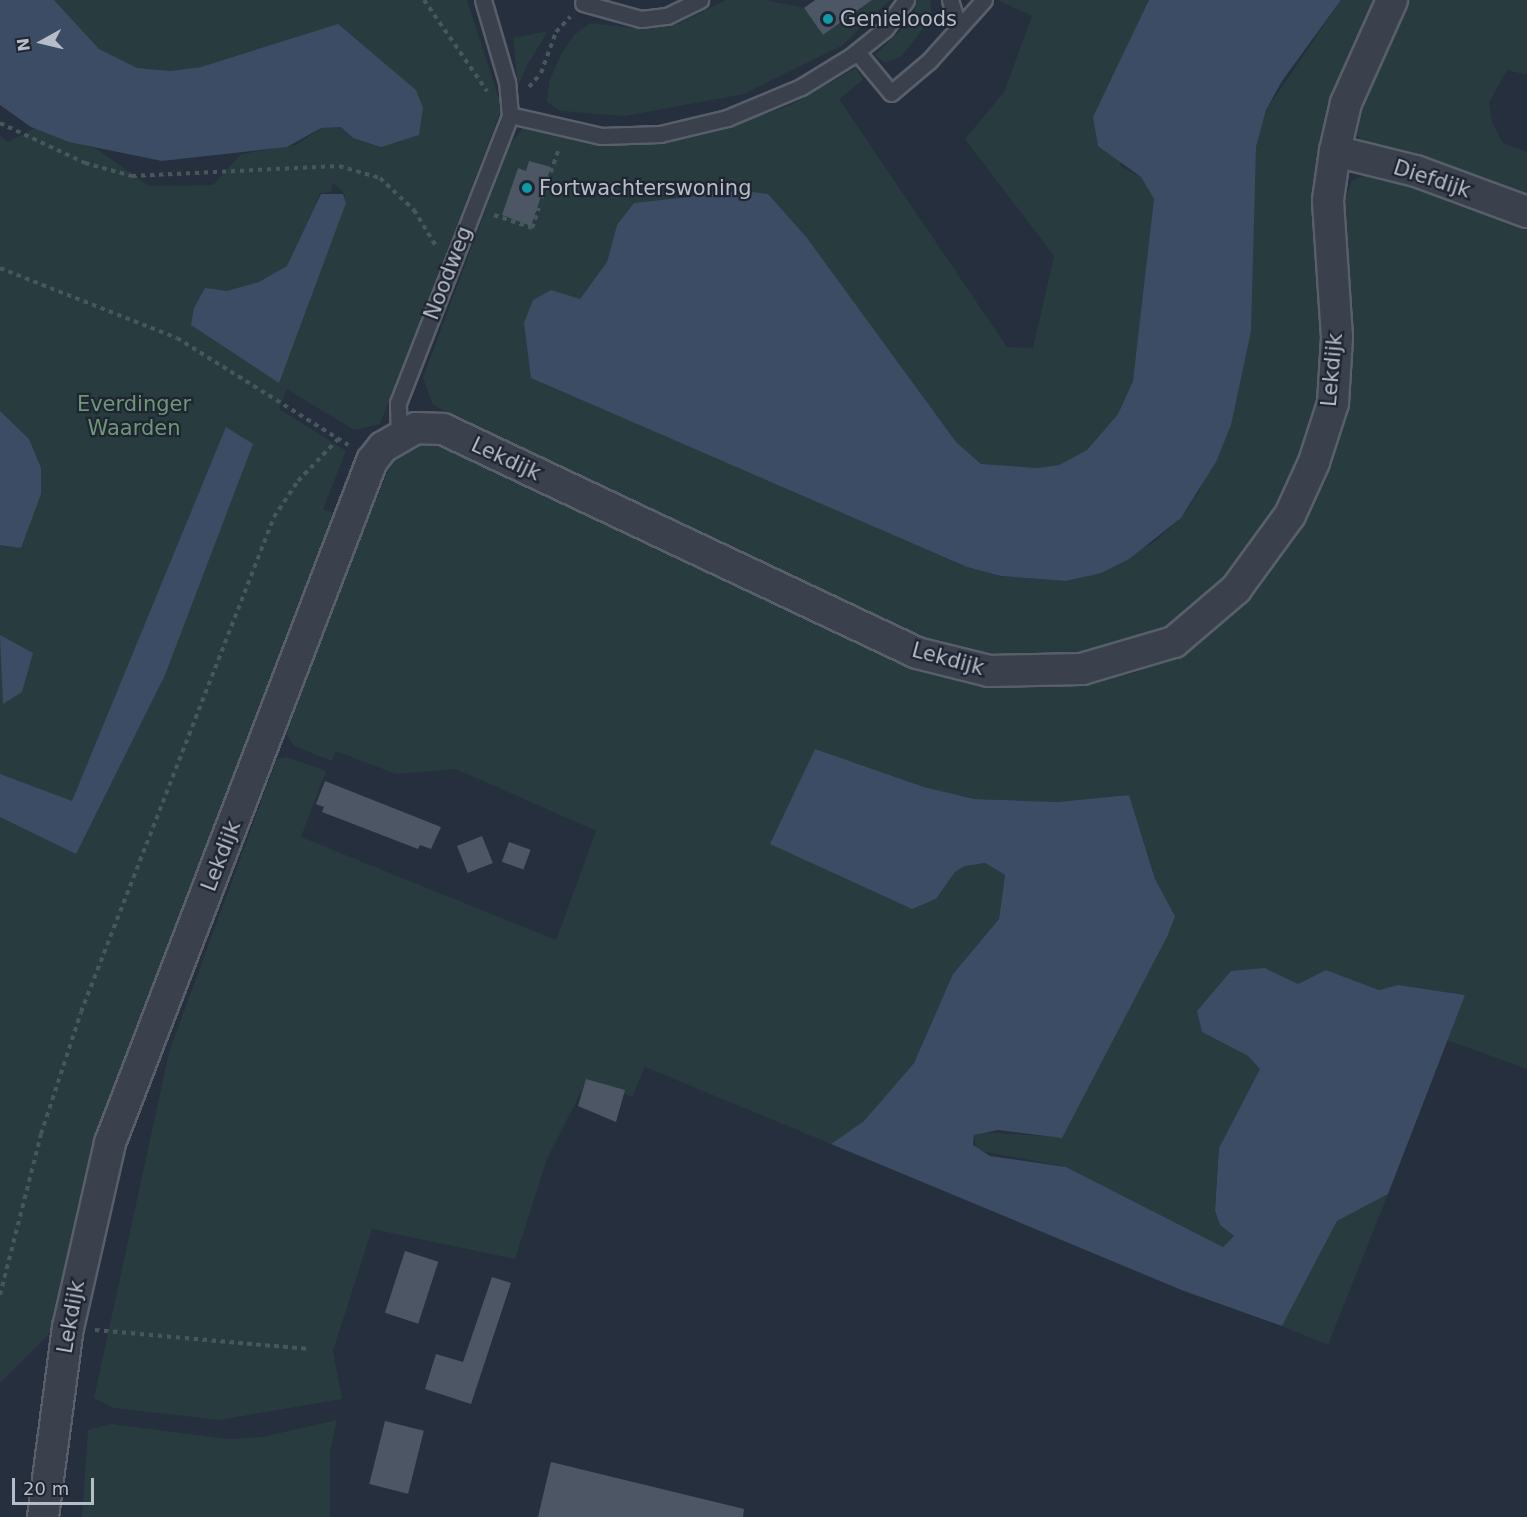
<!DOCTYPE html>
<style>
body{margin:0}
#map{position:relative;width:1527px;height:1517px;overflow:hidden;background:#262f3d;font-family:"DejaVu Sans",sans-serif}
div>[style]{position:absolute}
.green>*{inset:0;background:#283b3e}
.water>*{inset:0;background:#3c4c64}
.building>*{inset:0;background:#4c5665;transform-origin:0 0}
.path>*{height:4px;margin-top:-2px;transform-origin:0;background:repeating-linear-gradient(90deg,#46585b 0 4.5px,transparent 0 9px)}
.roads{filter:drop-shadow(2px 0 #585f6b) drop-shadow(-2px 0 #585f6b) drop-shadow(0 2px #585f6b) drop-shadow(0 -2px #585f6b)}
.lane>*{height:15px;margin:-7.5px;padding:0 7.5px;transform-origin:7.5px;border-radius:7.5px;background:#3a414d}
.street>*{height:30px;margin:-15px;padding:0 15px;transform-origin:15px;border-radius:15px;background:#3a414d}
.dots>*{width:16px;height:16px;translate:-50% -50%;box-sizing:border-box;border:3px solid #1f2632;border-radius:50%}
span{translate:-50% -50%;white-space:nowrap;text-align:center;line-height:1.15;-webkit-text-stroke:4.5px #1f2632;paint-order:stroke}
.poi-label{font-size:21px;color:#b6bcc8}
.left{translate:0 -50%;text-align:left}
.street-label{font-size:21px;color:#b6bcc8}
.park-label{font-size:21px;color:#6e9778}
.north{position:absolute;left:12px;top:12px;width:60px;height:60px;-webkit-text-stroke:4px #1f2632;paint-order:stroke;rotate:262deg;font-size:16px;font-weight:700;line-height:24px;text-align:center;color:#b6bcc8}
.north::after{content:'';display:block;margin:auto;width:21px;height:27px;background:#b6bcc8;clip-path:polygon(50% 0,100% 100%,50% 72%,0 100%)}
.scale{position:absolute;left:12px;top:1478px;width:82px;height:27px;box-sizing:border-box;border:3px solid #b6bcc8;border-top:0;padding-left:8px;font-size:18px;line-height:21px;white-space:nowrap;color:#b6bcc8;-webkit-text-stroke:4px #1f2632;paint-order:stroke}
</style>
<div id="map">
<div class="green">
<div style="clip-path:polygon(evenodd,54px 0,467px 0,502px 108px,380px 424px,354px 430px,287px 389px,279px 409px,346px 451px,323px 509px,341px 516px,59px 1324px,0 1383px,0 136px,8px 142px,35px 128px,97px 149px,149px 186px,213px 185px,241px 154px,296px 145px,321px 128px,341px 127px,353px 138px,402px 143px,201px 67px,171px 71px,137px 68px,99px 49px,54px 0,333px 183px,344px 193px,346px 203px,302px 240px,320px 193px,331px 192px,333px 183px)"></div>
<div style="clip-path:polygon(726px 0,766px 0,804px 8px,823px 35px,872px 0,890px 0,843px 45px,744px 94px,625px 116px,561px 111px,547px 102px,549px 82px,561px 54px,574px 35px,590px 23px,643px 29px,678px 24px)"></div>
<div style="clip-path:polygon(917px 0,930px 0,932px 17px,902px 56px,885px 63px,875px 55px,912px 19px)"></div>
<div style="clip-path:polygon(998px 0,1149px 0,1120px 166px,1141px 177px,1154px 199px,1140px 333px,1133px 381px,1118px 414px,1087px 450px,1059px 465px,1038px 468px,981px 464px,956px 442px,807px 239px,617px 225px,607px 262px,580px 299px,568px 298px,532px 378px,967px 567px,1001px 576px,1066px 581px,1153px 543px,1181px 518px,1199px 492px,1251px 331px,1252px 201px,1256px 147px,1266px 110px,1341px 0,1380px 0,1330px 110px,1327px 327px,1324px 375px,1313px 425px,1278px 513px,1222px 590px,1154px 641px,1038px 666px,916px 641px,433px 405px,423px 378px,510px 144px,525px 126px,580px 141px,612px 144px,702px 135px,791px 105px,856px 68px,863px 80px,839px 99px,1007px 347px,1033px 348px,1054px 256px,965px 139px,1004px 92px,1032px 16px)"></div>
<div style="clip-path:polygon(1405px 0,1527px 0,1527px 75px,1507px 70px,1489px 103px,1492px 122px,1503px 143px,1527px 152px,1527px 201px,1364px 145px,1353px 128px,1353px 105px)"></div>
<div style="clip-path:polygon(548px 31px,526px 67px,518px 86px,513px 38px)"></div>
<div style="clip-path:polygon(1369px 173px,1390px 174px,1527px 223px,1527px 1069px,1447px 1040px,1465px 995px,1398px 985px,1379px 990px,1326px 970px,1298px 984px,1266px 968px,1202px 1032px,1248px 1056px,1260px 1069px,1219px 1148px,1215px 1211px,1220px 1225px,1234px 1236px,1223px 1247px,1066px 1167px,976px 1150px,974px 1135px,981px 1132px,1062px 1137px,1168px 935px,1175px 916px,1155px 879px,1129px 795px,1057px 802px,974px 799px,924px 787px,815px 749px,771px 844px,912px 909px,936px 899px,955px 872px,965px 866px,985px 863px,1005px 875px,999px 919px,953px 974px,914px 1063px,864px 1121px,831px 1144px,645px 1067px,632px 1097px,587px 1080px,547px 1159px,515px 1259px,372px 1229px,333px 1351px,342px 1399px,219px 1420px,114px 1408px,94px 1398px,169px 1052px,277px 759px,287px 757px,326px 771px,301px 837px,556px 940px,596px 831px,456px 769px,396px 774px,336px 751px,332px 761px,294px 746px,282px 727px,393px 459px,429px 437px,891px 657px,1010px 685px,1093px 682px,1135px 673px,1181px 654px,1264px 578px,1290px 543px,1332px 464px,1347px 408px,1353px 346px,1353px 307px,1339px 215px,1352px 181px)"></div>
<div style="clip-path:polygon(1388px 1194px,1328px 1345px,1282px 1326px,1337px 1221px)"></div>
<div style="clip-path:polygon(337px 1420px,330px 1452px,330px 1517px,82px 1517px,88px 1430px,111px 1424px,228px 1439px,262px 1437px)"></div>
</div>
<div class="water">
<div style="clip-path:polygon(0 0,54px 0,99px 49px,137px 68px,171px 71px,201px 67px,338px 24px,416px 90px,423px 108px,419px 135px,381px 147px,353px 138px,341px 127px,321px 128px,287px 147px,162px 161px,69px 142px,31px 127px,0 105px)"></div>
<div style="clip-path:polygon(1149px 0,1341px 0,1282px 81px,1266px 110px,1256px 147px,1251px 331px,1231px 425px,1216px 462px,1181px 518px,1129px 559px,1101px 573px,1066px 581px,1001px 576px,967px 567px,531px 378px,524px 323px,533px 300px,551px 290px,580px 299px,607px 262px,617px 225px,634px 203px,743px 191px,768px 194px,807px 238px,956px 442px,981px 464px,1038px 468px,1059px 465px,1087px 450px,1118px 414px,1133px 381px,1154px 199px,1141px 177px,1098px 146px,1093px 117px)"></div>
<div style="clip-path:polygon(321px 194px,343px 194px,346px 203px,279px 383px,191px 325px,194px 308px,205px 288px,227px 291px,259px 282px,287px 266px)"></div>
<div style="clip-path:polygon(0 411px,29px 439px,41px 468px,41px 494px,21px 548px,0 545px)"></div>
<div style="clip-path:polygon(226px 427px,253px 444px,165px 675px,76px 854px,0 817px,0 774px,72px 801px)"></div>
<div style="clip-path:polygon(0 635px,33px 653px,22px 692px,3px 704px)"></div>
<div style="clip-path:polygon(815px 749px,924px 787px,974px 799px,1057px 802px,1129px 795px,1155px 879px,1175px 916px,1168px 935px,1062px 1138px,998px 1130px,974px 1135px,973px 1145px,990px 1156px,1066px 1167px,1223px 1247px,1234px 1236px,1220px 1225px,1215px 1211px,1219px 1148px,1260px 1069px,1248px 1056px,1202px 1032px,1197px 1011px,1231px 971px,1265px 968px,1298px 984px,1326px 970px,1379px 990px,1398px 985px,1465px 995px,1388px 1194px,1337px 1221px,1282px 1326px,1184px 1291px,831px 1144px,864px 1121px,914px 1063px,953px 974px,999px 919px,1005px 875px,985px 863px,965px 866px,955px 872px,936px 899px,912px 909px,770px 844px)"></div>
</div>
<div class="building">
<div style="clip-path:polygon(815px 0,872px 0,823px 35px,804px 8px)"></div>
<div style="clip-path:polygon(529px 161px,551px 167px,531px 226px,502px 215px,518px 168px,526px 171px)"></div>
<div style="clip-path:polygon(325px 781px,441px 827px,431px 849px,420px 845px,418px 849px,322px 812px,324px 807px,316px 804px)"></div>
<div style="left:482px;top:836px;width:29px;height:27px;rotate:68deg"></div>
<div style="left:509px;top:842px;width:23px;height:21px;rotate:20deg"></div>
<div style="clip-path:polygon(586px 1079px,625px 1090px,616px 1122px,578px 1106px)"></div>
<div style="left:405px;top:1251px;width:35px;height:65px;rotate:18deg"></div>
<div style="clip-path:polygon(492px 1277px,511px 1283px,471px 1404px,425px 1389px,436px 1354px,463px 1362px)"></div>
<div style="left:385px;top:1421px;width:40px;height:65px;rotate:14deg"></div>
<div style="clip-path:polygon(551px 1462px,744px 1509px,743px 1517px,538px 1517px)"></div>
</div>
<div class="path">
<div style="left:424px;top:0;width:111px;rotate:55.3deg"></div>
<div style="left:529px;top:87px;width:18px;rotate:-49deg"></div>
<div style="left:541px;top:73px;width:44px;rotate:-69.9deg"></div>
<div style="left:556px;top:32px;width:21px;rotate:-47deg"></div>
<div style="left:0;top:123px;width:94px;rotate:25.2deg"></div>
<div style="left:85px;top:163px;width:49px;rotate:15.5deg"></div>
<div style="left:132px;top:176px;width:207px;rotate:-2.8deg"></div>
<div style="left:339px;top:166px;width:43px;rotate:16.3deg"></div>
<div style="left:380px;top:178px;width:47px;rotate:43.3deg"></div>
<div style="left:414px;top:210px;width:42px;rotate:58.6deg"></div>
<div style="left:542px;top:198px;width:53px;rotate:-71.2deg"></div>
<div style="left:494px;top:215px;width:40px;rotate:18.9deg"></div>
<div style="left:532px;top:228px;width:21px;rotate:-71deg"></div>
<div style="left:0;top:268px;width:190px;rotate:21.6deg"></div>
<div style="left:177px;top:338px;width:202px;rotate:32deg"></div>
<div style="left:0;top:1295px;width:166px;rotate:-75.7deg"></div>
<div style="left:41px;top:1134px;width:128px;rotate:-71.8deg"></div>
<div style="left:81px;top:1012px;width:531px;rotate:-68.7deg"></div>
<div style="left:274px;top:517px;width:43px;rotate:-56.3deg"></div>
<div style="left:298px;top:481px;width:59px;rotate:-46.4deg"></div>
<div style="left:95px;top:1330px;width:215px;rotate:5.1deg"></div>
</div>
<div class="roads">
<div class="lane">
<div style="left:950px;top:0;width:28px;rotate:73deg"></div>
<div style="left:583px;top:3px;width:60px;rotate:15.4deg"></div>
<div style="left:641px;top:19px;width:26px;rotate:-7deg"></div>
<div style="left:667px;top:16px;width:37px;rotate:-26deg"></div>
<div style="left:857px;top:52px;width:53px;rotate:50.3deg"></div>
<div style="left:891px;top:93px;width:50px;rotate:-40.1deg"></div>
<div style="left:929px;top:61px;width:82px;rotate:-48deg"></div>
<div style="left:510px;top:115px;width:93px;rotate:13deg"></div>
<div style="left:601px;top:136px;width:59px;rotate:-1.9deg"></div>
<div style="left:660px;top:134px;width:69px;rotate:-13.4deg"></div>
<div style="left:727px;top:118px;width:80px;rotate:-22.7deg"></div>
<div style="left:801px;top:87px;width:57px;rotate:-31.5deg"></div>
<div style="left:850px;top:57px;width:45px;rotate:-38.7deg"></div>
<div style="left:885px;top:29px;width:36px;rotate:-54deg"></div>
<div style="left:399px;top:434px;width:31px;rotate:-92deg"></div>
<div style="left:398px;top:403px;width:309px;rotate:-68.7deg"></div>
<div style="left:510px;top:115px;width:33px;rotate:-95deg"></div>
<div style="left:507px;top:82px;width:85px;rotate:-106.3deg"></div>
</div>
<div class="street">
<div style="left:1335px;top:151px;width:83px;rotate:13.9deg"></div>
<div style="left:1416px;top:171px;width:118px;rotate:20.3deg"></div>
<div style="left:43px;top:1517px;width:191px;rotate:-82.5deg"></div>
<div style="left:68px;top:1328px;width:190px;rotate:-77.2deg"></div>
<div style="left:110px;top:1143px;width:731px;rotate:-68.99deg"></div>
<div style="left:372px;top:461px;width:18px;rotate:-52deg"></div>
<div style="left:383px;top:447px;width:38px;rotate:-30deg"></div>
<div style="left:416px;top:428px;width:27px;rotate:2deg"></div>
<div style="left:443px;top:429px;width:524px;rotate:25.29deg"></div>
<div style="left:917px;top:653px;width:74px;rotate:14deg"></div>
<div style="left:989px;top:671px;width:93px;rotate:-1.2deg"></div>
<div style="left:1082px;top:669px;width:96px;rotate:-16.4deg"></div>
<div style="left:1174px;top:642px;width:82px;rotate:-40.5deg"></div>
<div style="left:1236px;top:589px;width:92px;rotate:-53.9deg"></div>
<div style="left:1290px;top:515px;width:58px;rotate:-65.6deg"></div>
<div style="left:1314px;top:462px;width:62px;rotate:-72.1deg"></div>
<div style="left:1333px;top:403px;width:66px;rotate:-86.5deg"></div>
<div style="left:1337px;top:337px;width:137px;rotate:-93.8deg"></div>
<div style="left:1328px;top:200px;width:49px;rotate:-81.9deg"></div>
<div style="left:1335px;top:151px;width:49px;rotate:-77.1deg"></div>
<div style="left:1346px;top:103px;width:113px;rotate:-65.9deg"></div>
</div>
</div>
<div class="dots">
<div style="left:828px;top:19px;background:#0f9aa8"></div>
<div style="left:527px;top:188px;background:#0f9aa8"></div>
</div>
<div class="poi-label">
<span class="left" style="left:840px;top:19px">Genieloods</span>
<span class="left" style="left:539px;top:188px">Fortwachterswoning</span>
</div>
<div class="street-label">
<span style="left:1432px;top:179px;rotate:18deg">Diefdijk</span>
<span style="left:448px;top:273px;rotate:-69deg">Noodweg</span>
<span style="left:1332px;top:370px;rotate:-85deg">Lekdijk</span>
<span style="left:506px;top:459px;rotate:25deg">Lekdijk</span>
<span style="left:948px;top:659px;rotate:15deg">Lekdijk</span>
<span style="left:221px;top:856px;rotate:-69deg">Lekdijk</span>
<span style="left:71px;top:1317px;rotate:-80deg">Lekdijk</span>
</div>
<div class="park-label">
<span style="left:134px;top:416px">Everdinger<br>Waarden</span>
</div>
<div class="north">N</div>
<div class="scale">20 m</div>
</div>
